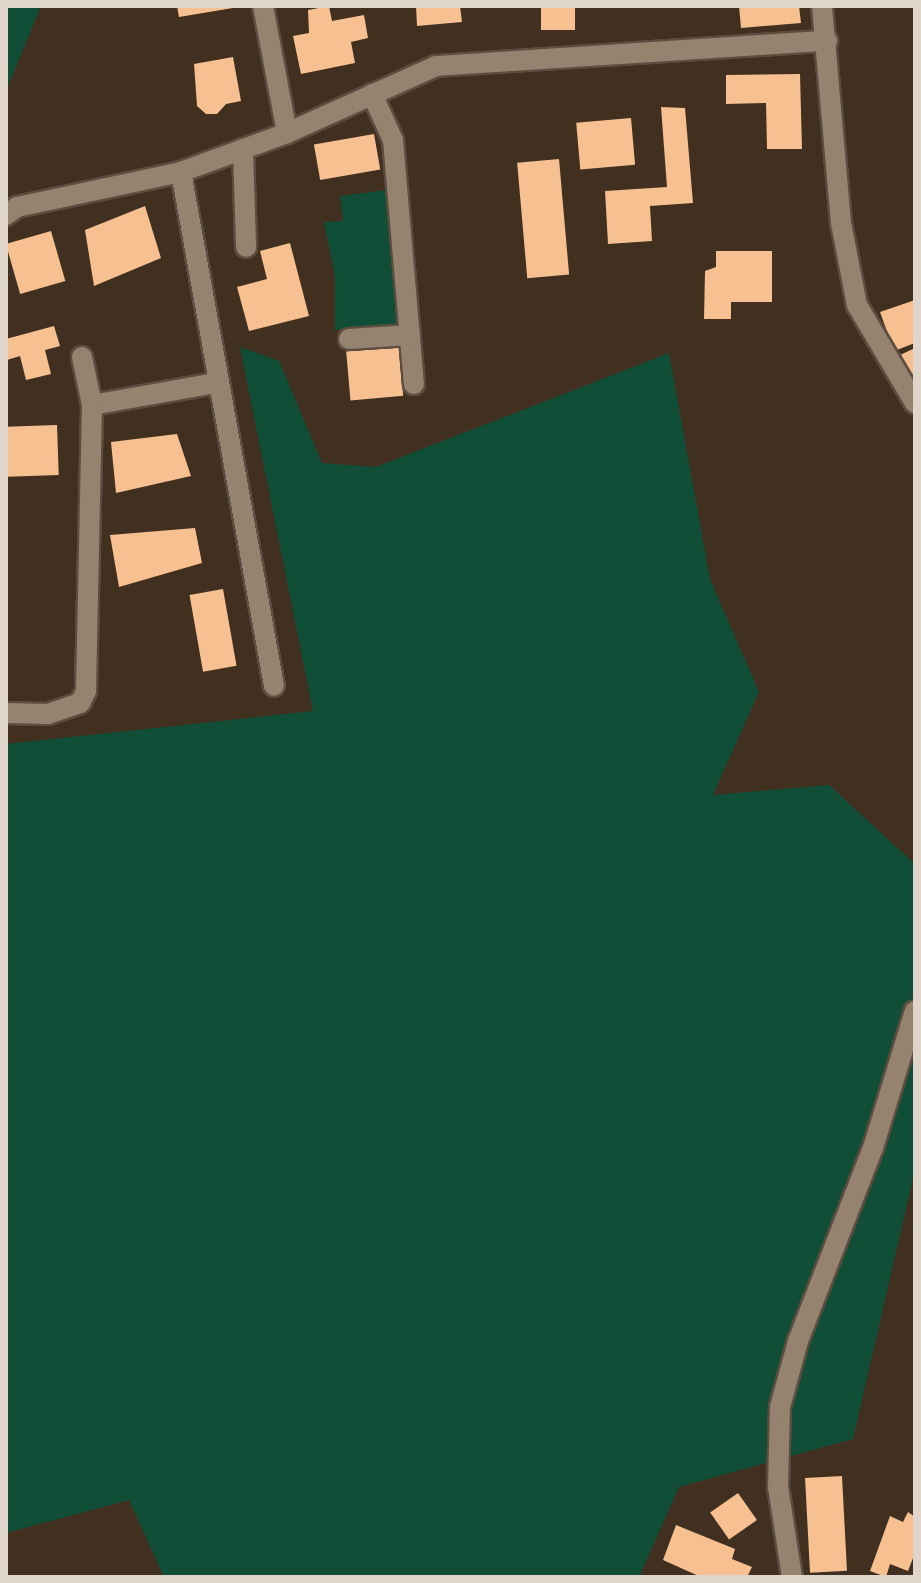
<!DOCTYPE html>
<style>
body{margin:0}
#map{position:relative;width:921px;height:1583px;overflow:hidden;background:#413020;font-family:Barlow,sans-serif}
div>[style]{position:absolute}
.green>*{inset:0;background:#104e37}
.building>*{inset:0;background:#f7c091;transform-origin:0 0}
.roads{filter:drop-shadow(2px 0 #5b4d3f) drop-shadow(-2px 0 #5b4d3f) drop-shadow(0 2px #5b4d3f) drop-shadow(0 -2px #5b4d3f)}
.minor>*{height:20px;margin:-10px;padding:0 10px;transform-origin:10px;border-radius:10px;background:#95826f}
span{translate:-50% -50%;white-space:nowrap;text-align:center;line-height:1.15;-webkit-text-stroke:8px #362616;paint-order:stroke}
.frame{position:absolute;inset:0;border:8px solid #dfd5cb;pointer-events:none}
</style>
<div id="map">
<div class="green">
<div style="clip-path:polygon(6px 6px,41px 6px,6px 91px)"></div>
<div style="clip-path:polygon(387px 190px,405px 315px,397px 325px,335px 330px,335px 277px,324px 222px,343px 221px,340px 196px)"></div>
<div style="clip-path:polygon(240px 347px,279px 361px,322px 463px,376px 467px,669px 353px,710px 579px,759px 692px,713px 795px,829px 785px,915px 864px,915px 1170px,853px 1439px,679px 1487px,639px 1577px,164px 1577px,129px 1500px,6px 1533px,6px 744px,313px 711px)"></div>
</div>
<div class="building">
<div style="clip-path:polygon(177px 6px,233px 6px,233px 8px,179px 17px)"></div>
<div style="clip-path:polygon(329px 6px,332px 21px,364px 15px,368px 38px,351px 42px,355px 63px,301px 74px,293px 36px,309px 33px,308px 10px)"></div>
<div style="clip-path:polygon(416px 6px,460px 6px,462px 22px,417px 26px)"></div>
<div style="left:541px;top:6px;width:34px;height:24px"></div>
<div style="clip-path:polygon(739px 6px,799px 6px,801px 23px,741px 28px)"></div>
<div style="clip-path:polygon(233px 57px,241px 101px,226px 104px,217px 114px,206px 114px,197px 106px,194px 64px)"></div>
<div style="clip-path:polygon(800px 74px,802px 149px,767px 149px,766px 103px,726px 104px,726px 75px)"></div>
<div style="clip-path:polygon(661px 107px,685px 108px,693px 203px,650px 206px,652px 241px,608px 244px,605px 191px,667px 187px)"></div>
<div style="left:631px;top:118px;width:47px;height:55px;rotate:85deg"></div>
<div style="left:374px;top:134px;width:36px;height:61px;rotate:80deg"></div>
<div style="left:559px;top:159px;width:116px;height:42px;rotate:85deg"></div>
<div style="clip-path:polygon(145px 206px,161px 258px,94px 286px,85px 230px)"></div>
<div style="left:51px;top:231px;width:52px;height:47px;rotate:74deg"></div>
<div style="clip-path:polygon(290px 243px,309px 316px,249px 331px,237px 287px,267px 279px,260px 251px)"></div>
<div style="clip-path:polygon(716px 251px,772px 251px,772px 302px,731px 302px,731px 319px,704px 319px,705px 271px,716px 267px)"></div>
<div style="clip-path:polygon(915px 300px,915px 343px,894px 351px,880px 312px)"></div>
<div style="clip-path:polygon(54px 326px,60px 346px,45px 350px,51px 374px,26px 380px,20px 356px,7px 360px,6px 339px)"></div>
<div style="left:399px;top:347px;width:49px;height:53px;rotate:85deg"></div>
<div style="clip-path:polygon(915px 348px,915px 391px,898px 356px)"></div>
<div style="left:57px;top:425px;width:50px;height:51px;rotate:88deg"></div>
<div style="clip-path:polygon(177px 434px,191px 476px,116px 493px,111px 442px)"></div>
<div style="clip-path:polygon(195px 528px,202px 563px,119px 587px,110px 535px)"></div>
<div style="left:223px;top:589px;width:78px;height:34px;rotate:80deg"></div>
<div style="left:842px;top:1476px;width:95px;height:37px;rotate:87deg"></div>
<div style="left:738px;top:1493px;width:33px;height:34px;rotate:55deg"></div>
<div style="clip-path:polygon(908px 1512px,915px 1517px,915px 1553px,908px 1571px,890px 1564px,886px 1577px,870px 1571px,890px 1516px,903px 1522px)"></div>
<div style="clip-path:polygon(676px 1525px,735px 1549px,732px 1559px,752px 1567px,747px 1577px,701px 1577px,663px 1560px)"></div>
</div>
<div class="roads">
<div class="minor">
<div style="left:263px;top:6px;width:129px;rotate:79.3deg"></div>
<div style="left:822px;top:6px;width:218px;rotate:85deg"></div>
<div style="left:841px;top:223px;width:84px;rotate:79deg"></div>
<div style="left:857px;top:305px;width:114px;rotate:59.4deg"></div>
<div style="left:372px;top:94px;width:51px;rotate:65.5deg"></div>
<div style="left:393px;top:140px;width:245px;rotate:85.1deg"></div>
<div style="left:243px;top:149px;width:98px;rotate:88.2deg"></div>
<div style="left:181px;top:172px;width:522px;rotate:79.74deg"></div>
<div style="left:6px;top:215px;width:14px;rotate:-36deg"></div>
<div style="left:17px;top:207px;width:168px;rotate:-12deg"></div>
<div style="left:181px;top:172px;width:113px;rotate:-20.2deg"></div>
<div style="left:287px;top:133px;width:163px;rotate:-24.2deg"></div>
<div style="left:436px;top:66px;width:392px;rotate:-3.7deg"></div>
<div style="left:349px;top:339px;width:61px;rotate:-3.8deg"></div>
<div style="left:92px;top:405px;width:125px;rotate:-10.1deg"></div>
<div style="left:6px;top:713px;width:42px;rotate:1.4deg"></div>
<div style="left:48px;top:714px;width:34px;rotate:-19deg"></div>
<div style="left:80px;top:703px;width:13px;rotate:-63deg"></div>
<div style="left:86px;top:691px;width:286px;rotate:-88.8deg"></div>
<div style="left:92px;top:405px;width:49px;rotate:-101.8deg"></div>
<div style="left:792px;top:1577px;width:91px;rotate:-98.8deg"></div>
<div style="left:778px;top:1487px;width:80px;rotate:-88.6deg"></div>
<div style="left:780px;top:1407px;width:68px;rotate:-74.7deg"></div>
<div style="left:798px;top:1341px;width:207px;rotate:-68.8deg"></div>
<div style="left:873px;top:1148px;width:143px;rotate:-73deg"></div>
</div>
</div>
<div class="frame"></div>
</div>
